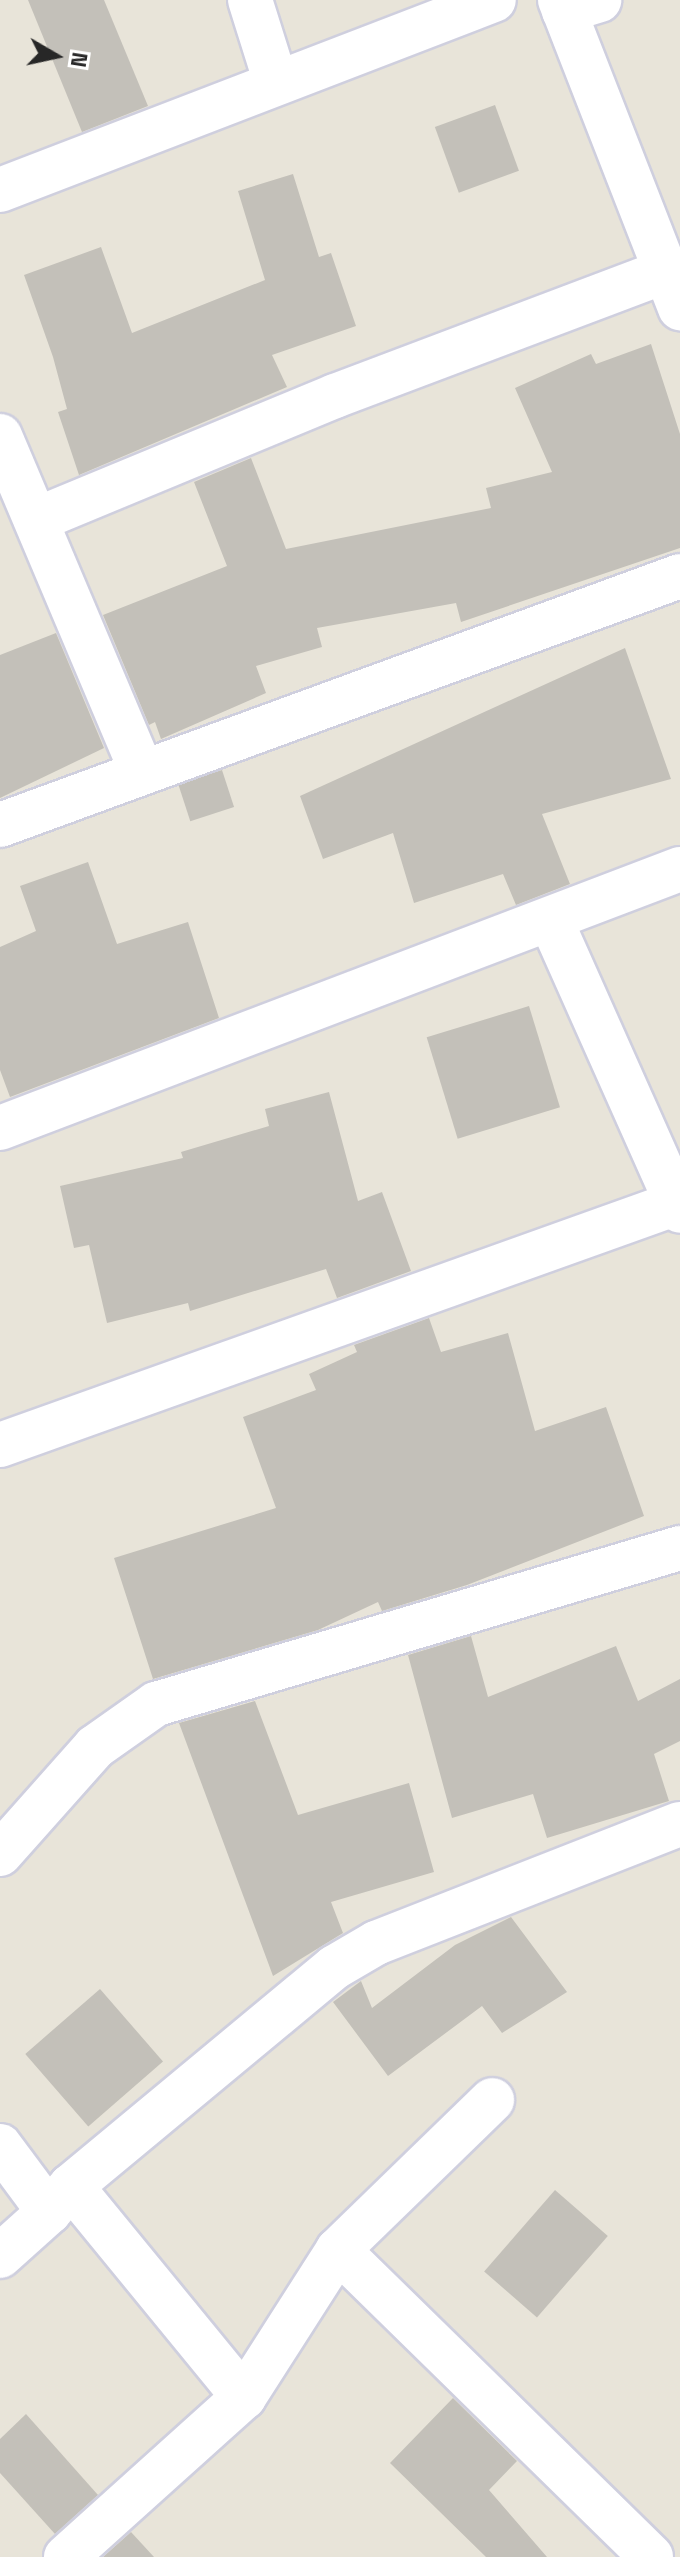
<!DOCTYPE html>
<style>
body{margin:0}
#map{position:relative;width:680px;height:2557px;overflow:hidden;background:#e8e4d9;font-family:"Space Grotesk",sans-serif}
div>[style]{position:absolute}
.building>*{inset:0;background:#c3c0b9;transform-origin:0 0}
.roads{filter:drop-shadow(2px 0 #cfcfde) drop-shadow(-2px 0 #cfcfde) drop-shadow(0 2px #cfcfde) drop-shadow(0 -2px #cfcfde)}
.street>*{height:44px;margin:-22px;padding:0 22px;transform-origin:22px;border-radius:22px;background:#fff}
span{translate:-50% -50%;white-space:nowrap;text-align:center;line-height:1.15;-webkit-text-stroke:6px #fff;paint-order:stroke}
.north{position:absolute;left:16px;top:16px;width:80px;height:80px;-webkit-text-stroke:6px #fff;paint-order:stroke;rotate:99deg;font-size:22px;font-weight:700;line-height:32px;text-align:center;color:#272727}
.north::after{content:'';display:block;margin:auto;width:28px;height:36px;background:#272727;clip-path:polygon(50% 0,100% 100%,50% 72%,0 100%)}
</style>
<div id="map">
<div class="building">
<div style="clip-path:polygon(28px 0,104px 0,148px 106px,82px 132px)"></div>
<div style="left:495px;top:105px;width:70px;height:64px;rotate:70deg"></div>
<div style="clip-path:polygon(293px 174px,319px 257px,331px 253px,356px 326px,272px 355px,287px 387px,79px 475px,58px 412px,67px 409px,53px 357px,24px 275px,101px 247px,132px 333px,265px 280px,238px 191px)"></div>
<div style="clip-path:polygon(651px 344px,680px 434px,680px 548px,461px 622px,456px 603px,317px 628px,322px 647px,256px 666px,266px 693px,161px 739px,155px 722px,149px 725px,103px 615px,227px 566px,194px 482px,251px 458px,286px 549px,491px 508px,486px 488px,552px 472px,515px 388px,591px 354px,596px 364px)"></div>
<div style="clip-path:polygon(56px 633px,104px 748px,0 798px,0 655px)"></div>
<div style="clip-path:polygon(625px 648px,671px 779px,542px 814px,570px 884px,516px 905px,503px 874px,414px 903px,393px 833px,323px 859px,300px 796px)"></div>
<div style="left:222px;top:770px;width:39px;height:46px;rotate:72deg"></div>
<div style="clip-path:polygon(88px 862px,117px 944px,188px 922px,219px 1018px,10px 1097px,0 1070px,0 947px,36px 931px,20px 886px)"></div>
<div style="left:529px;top:1006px;width:106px;height:107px;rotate:73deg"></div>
<div style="clip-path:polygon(329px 1092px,358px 1201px,382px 1192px,411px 1271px,337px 1298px,326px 1269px,190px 1311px,188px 1303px,107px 1323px,89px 1245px,74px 1248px,60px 1186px,183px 1158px,181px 1152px,269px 1126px,265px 1109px)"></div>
<div style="clip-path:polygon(429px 1318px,441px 1352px,508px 1333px,535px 1431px,606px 1407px,644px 1516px,467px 1585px,382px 1611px,378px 1602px,318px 1630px,153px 1679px,114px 1558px,276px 1508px,243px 1417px,316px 1390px,309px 1374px,357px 1352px,354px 1345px)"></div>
<div style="clip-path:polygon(471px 1636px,488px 1697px,616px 1646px,638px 1701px,680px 1679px,680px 1741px,654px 1754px,669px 1801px,547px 1838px,533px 1794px,452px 1818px,408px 1655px)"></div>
<div style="clip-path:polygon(255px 1701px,298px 1815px,409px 1783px,434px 1872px,331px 1902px,343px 1933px,273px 1976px,179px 1723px)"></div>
<div style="clip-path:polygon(511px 1917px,567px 1992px,502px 2033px,482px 2006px,388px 2076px,333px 2002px,361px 1981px,372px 2008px,455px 1945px)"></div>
<div style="left:100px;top:1989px;width:96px;height:99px;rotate:49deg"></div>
<div style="left:555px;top:2190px;width:70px;height:108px;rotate:41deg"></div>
<div style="clip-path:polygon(453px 2398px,517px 2461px,489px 2490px,547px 2557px,486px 2557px,390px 2463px)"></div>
<div style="clip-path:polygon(26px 2414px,98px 2495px,55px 2534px,0 2473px,0 2439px)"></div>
<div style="clip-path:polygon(131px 2532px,154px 2557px,103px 2557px)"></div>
</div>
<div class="roads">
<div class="street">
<div style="left:250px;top:0;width:87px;rotate:72.6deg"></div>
<div style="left:560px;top:0;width:331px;rotate:68.7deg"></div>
<div style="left:564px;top:11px;width:37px;rotate:-17deg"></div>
<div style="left:0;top:190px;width:529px;rotate:-21.04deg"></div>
<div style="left:0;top:436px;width:363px;rotate:67.1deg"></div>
<div style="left:38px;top:519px;width:321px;rotate:-22.5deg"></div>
<div style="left:335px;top:396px;width:352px;rotate:-20.7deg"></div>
<div style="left:0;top:825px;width:724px;rotate:-20.11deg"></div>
<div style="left:552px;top:923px;width:315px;rotate:66deg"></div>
<div style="left:0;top:1128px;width:728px;rotate:-20.85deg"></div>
<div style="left:0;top:1445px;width:719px;rotate:-19.67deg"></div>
<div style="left:0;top:1854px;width:143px;rotate:-48.4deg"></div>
<div style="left:95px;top:1747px;width:75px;rotate:-35.2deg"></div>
<div style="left:156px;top:1704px;width:547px;rotate:-16.58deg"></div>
<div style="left:0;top:2146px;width:82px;rotate:53.4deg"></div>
<div style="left:49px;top:2212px;width:34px;rotate:-50deg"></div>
<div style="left:71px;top:2186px;width:273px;rotate:50.7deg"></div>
<div style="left:71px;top:2186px;width:343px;rotate:-39.7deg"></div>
<div style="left:335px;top:1967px;width:48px;rotate:-30.3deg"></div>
<div style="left:376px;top:1943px;width:326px;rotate:-21.4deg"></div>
<div style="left:338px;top:2250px;width:438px;rotate:44.4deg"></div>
<div style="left:0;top:2256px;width:66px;rotate:-41.9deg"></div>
<div style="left:66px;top:2557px;width:239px;rotate:-42deg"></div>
<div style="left:244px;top:2397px;width:174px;rotate:-57.4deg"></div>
<div style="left:338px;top:2250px;width:215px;rotate:-44.2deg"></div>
</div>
</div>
<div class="north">N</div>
</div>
